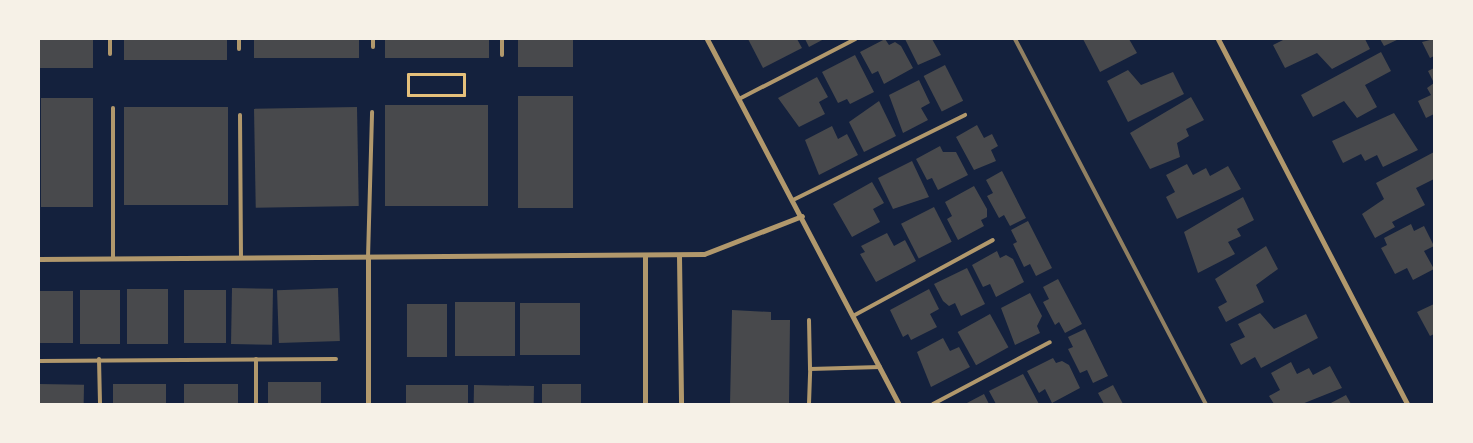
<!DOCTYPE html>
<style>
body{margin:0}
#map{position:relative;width:1473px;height:443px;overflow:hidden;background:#14213d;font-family:Ubuntu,sans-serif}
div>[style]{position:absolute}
.building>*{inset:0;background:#48494c;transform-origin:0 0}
.path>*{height:3px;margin:-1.5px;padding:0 1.5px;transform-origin:1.5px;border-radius:1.5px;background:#e5c07b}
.service>*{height:4px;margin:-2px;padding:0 2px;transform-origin:2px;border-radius:2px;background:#b1986c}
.minor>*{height:5px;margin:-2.5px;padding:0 2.5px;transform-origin:2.5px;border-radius:2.5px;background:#b1986c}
.rail>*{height:4px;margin:-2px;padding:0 2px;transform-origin:2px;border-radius:2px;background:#918062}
span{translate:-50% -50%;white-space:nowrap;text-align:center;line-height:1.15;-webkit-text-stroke:5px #f6f1e7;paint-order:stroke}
.frame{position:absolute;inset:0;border:40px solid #f6f1e7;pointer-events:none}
</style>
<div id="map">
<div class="building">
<div style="left:40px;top:39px;width:53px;height:29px"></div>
<div style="left:124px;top:39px;width:103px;height:21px"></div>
<div style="left:254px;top:39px;width:105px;height:19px"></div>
<div style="left:385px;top:39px;width:104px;height:19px"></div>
<div style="left:518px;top:39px;width:55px;height:28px"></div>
<div style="clip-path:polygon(748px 39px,797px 39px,802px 48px,763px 68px)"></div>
<div style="clip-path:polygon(805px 39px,824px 39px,809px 47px)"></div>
<div style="clip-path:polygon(885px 39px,889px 45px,895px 42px,901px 46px,913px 68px,884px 84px,878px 71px,872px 74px,860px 52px)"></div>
<div style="clip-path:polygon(905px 39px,932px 39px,941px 55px,918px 65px)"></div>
<div style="clip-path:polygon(1083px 39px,1129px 39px,1137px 53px,1100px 72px)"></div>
<div style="clip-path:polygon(1285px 39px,1365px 39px,1370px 49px,1332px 69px,1317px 53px,1285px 68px,1273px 45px)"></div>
<div style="clip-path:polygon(1380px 39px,1399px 39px,1384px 46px)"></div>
<div style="clip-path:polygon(1434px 39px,1434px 56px,1430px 58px,1422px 42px)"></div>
<div style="clip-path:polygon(1381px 52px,1391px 71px,1365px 85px,1377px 107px,1357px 118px,1344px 101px,1313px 117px,1301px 95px)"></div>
<div style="clip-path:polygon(855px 55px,874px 92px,850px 104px,847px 99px,838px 103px,822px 72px)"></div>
<div style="left:945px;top:65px;width:40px;height:24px;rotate:63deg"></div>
<div style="clip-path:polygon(1434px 68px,1434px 114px,1426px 118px,1418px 101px,1431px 95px,1427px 88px,1434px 83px,1428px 71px)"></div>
<div style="clip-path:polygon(1128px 70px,1141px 85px,1173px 72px,1184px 94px,1128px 122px,1107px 81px)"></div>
<div style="clip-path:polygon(817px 77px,828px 97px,819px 102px,825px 114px,799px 127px,778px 98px)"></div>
<div style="clip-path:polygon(919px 80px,930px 103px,921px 108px,928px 120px,903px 133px,889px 95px)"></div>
<div style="left:518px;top:96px;width:55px;height:112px"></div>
<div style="clip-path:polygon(1191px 97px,1204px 120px,1186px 129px,1189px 136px,1177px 143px,1180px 157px,1150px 169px,1130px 133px)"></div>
<div style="left:41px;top:98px;width:52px;height:109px"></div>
<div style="clip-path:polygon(879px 101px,896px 136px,864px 152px,849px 122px)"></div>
<div style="left:385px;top:105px;width:103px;height:101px"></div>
<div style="left:228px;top:107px;width:98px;height:104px;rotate:90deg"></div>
<div style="left:357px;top:107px;width:99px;height:103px;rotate:89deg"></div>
<div style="clip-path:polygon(1394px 113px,1418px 150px,1383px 167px,1377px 155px,1365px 161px,1361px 154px,1343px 163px,1332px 141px)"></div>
<div style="clip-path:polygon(977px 125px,984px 138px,992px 134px,998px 146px,991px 150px,996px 161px,974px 170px,956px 137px)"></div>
<div style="clip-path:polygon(832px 126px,838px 139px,847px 134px,858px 155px,819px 175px,805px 140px)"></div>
<div style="clip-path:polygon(940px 146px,943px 152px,956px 152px,968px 175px,938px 190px,932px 178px,927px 180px,916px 159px)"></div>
<div style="clip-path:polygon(1434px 152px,1434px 179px,1416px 188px,1425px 205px,1392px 222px,1395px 227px,1375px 238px,1362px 214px,1384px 199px,1376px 183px)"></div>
<div style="clip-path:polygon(912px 161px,929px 197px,893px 209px,878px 178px)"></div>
<div style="clip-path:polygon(1187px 164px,1193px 175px,1206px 168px,1210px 176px,1228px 166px,1241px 189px,1177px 219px,1166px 197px,1175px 192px,1166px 175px)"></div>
<div style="clip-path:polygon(1002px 171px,1026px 218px,1010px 226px,1004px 215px,999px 218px,987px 196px,993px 193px,986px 180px)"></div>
<div style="clip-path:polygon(872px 182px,884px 203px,873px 209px,880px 222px,852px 237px,833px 204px)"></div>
<div style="clip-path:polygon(974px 186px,987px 209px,987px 217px,981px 220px,984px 226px,958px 240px,947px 219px,952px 216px,945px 202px)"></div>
<div style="clip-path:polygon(1243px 197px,1254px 220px,1237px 229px,1241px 236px,1228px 242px,1235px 254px,1198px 273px,1184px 232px)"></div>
<div style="left:934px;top:207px;width:39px;height:37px;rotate:63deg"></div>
<div style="clip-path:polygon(1028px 221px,1052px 268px,1036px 276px,1030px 264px,1024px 267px,1013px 244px,1017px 242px,1011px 230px)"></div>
<div style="clip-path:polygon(1411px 224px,1414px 231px,1424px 226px,1434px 246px,1424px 251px,1434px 269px,1413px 280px,1407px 268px,1395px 274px,1381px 248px,1387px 245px,1384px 238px)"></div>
<div style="clip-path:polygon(887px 233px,894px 246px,905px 240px,916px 261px,876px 282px,860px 254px,865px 252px,861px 246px)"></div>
<div style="clip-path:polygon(1266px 246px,1278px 269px,1256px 285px,1264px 302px,1226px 322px,1218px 307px,1227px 302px,1215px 279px)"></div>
<div style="clip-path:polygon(997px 251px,1000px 258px,1006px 255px,1013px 259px,1024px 282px,996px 297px,990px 284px,983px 287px,972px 265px)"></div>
<div style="clip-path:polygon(967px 268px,985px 304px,961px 316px,955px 303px,949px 306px,943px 301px,934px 284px)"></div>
<div style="clip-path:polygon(1058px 279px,1082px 324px,1065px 333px,1059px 322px,1055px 325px,1043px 302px,1049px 299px,1043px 287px)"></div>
<div style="left:232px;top:288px;width:41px;height:56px;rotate:1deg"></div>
<div style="left:338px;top:288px;width:53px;height:61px;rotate:88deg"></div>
<div style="left:127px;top:289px;width:41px;height:55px"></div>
<div style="clip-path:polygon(929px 289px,939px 309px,930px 314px,937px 327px,911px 340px,908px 334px,903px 337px,890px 310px)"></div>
<div style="left:80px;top:290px;width:40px;height:54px"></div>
<div style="left:184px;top:290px;width:42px;height:53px"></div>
<div style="left:39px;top:291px;width:34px;height:52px"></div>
<div style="clip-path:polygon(1030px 293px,1042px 316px,1037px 326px,1040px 333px,1015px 345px,1001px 308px)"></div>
<div style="left:455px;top:302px;width:60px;height:54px"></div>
<div style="left:520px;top:303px;width:60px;height:52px"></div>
<div style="left:447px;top:304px;width:53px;height:40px;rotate:90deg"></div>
<div style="clip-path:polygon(1434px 304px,1434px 334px,1430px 336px,1417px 312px)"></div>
<div style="clip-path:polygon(732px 310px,771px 312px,771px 320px,790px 320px,789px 404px,730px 404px)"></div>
<div style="clip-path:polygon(1260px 313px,1274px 329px,1306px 314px,1318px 338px,1261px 368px,1255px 357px,1241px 365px,1230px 344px,1245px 337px,1238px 324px)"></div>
<div style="left:990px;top:314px;width:38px;height:37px;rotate:61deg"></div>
<div style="clip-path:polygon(1085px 329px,1108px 376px,1093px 383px,1087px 370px,1080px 373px,1068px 349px,1073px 347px,1068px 337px)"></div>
<div style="clip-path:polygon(943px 338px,950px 351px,959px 347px,970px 367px,931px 387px,917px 352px)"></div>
<div style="clip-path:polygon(1053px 358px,1056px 363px,1062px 361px,1069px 365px,1080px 388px,1052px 403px,1045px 389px,1039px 393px,1027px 371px)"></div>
<div style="clip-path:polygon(1291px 362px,1297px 374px,1309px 368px,1313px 375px,1330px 366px,1342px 388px,1302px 404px,1274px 404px,1269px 396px,1280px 390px,1271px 373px)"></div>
<div style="clip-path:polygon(1023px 374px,1039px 404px,996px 404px,989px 391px)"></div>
<div style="left:321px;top:382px;width:22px;height:53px;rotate:90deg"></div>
<div style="left:39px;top:384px;width:45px;height:20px;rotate:1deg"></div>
<div style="left:113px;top:384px;width:53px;height:20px"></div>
<div style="left:184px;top:384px;width:54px;height:20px"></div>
<div style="left:542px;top:384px;width:39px;height:20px"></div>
<div style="left:406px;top:385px;width:62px;height:19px"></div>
<div style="left:474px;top:385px;width:60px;height:19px;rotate:1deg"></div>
<div style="clip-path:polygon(1113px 385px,1123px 404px,1104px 404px,1098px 393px)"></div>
<div style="clip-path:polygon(984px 394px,989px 404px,965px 404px)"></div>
<div style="clip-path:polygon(1346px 395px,1351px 404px,1329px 404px)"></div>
</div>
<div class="path">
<div style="left:408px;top:74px;width:56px"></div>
<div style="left:464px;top:74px;width:21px;rotate:90deg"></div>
<div style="left:464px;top:95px;width:56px;rotate:180deg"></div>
<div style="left:408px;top:95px;width:21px;rotate:-90deg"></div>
</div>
<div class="service">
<div style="left:239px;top:39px;width:10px;rotate:90deg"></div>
<div style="left:373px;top:39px;width:8px;rotate:90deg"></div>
<div style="left:502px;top:39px;width:16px;rotate:90deg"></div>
<div style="left:110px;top:54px;width:15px;rotate:-90deg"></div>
<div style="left:739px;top:99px;width:131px;rotate:-27.3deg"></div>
<div style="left:113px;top:108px;width:151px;rotate:90deg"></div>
<div style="left:240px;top:115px;width:143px;rotate:89.6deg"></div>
<div style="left:793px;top:200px;width:192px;rotate:-26.3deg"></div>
<div style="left:368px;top:258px;width:146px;rotate:-88.4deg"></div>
<div style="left:853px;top:316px;width:159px;rotate:-28.5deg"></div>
<div style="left:809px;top:320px;width:49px;rotate:88.8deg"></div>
<div style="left:99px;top:359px;width:45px;rotate:88.7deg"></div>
<div style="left:256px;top:359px;width:45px;rotate:90deg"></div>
<div style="left:39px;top:361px;width:297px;rotate:-0.4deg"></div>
<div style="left:809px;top:404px;width:35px;rotate:-88deg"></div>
<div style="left:810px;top:369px;width:70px;rotate:-1.6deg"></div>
<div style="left:933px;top:404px;width:132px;rotate:-27.9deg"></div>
</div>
<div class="minor">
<div style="left:707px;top:39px;width:412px;rotate:62.3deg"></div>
<div style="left:1218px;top:39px;width:411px;rotate:62.6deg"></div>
<div style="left:645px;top:256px;width:148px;rotate:90deg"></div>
<div style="left:679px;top:256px;width:148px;rotate:89.2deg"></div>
<div style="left:368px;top:258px;width:146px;rotate:90deg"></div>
<div style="left:39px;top:259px;width:665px;rotate:-0.43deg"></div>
<div style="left:704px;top:254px;width:105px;rotate:-21.2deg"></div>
</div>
<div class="rail">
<div style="left:1015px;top:39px;width:412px;rotate:62.4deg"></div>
</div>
<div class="frame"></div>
</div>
